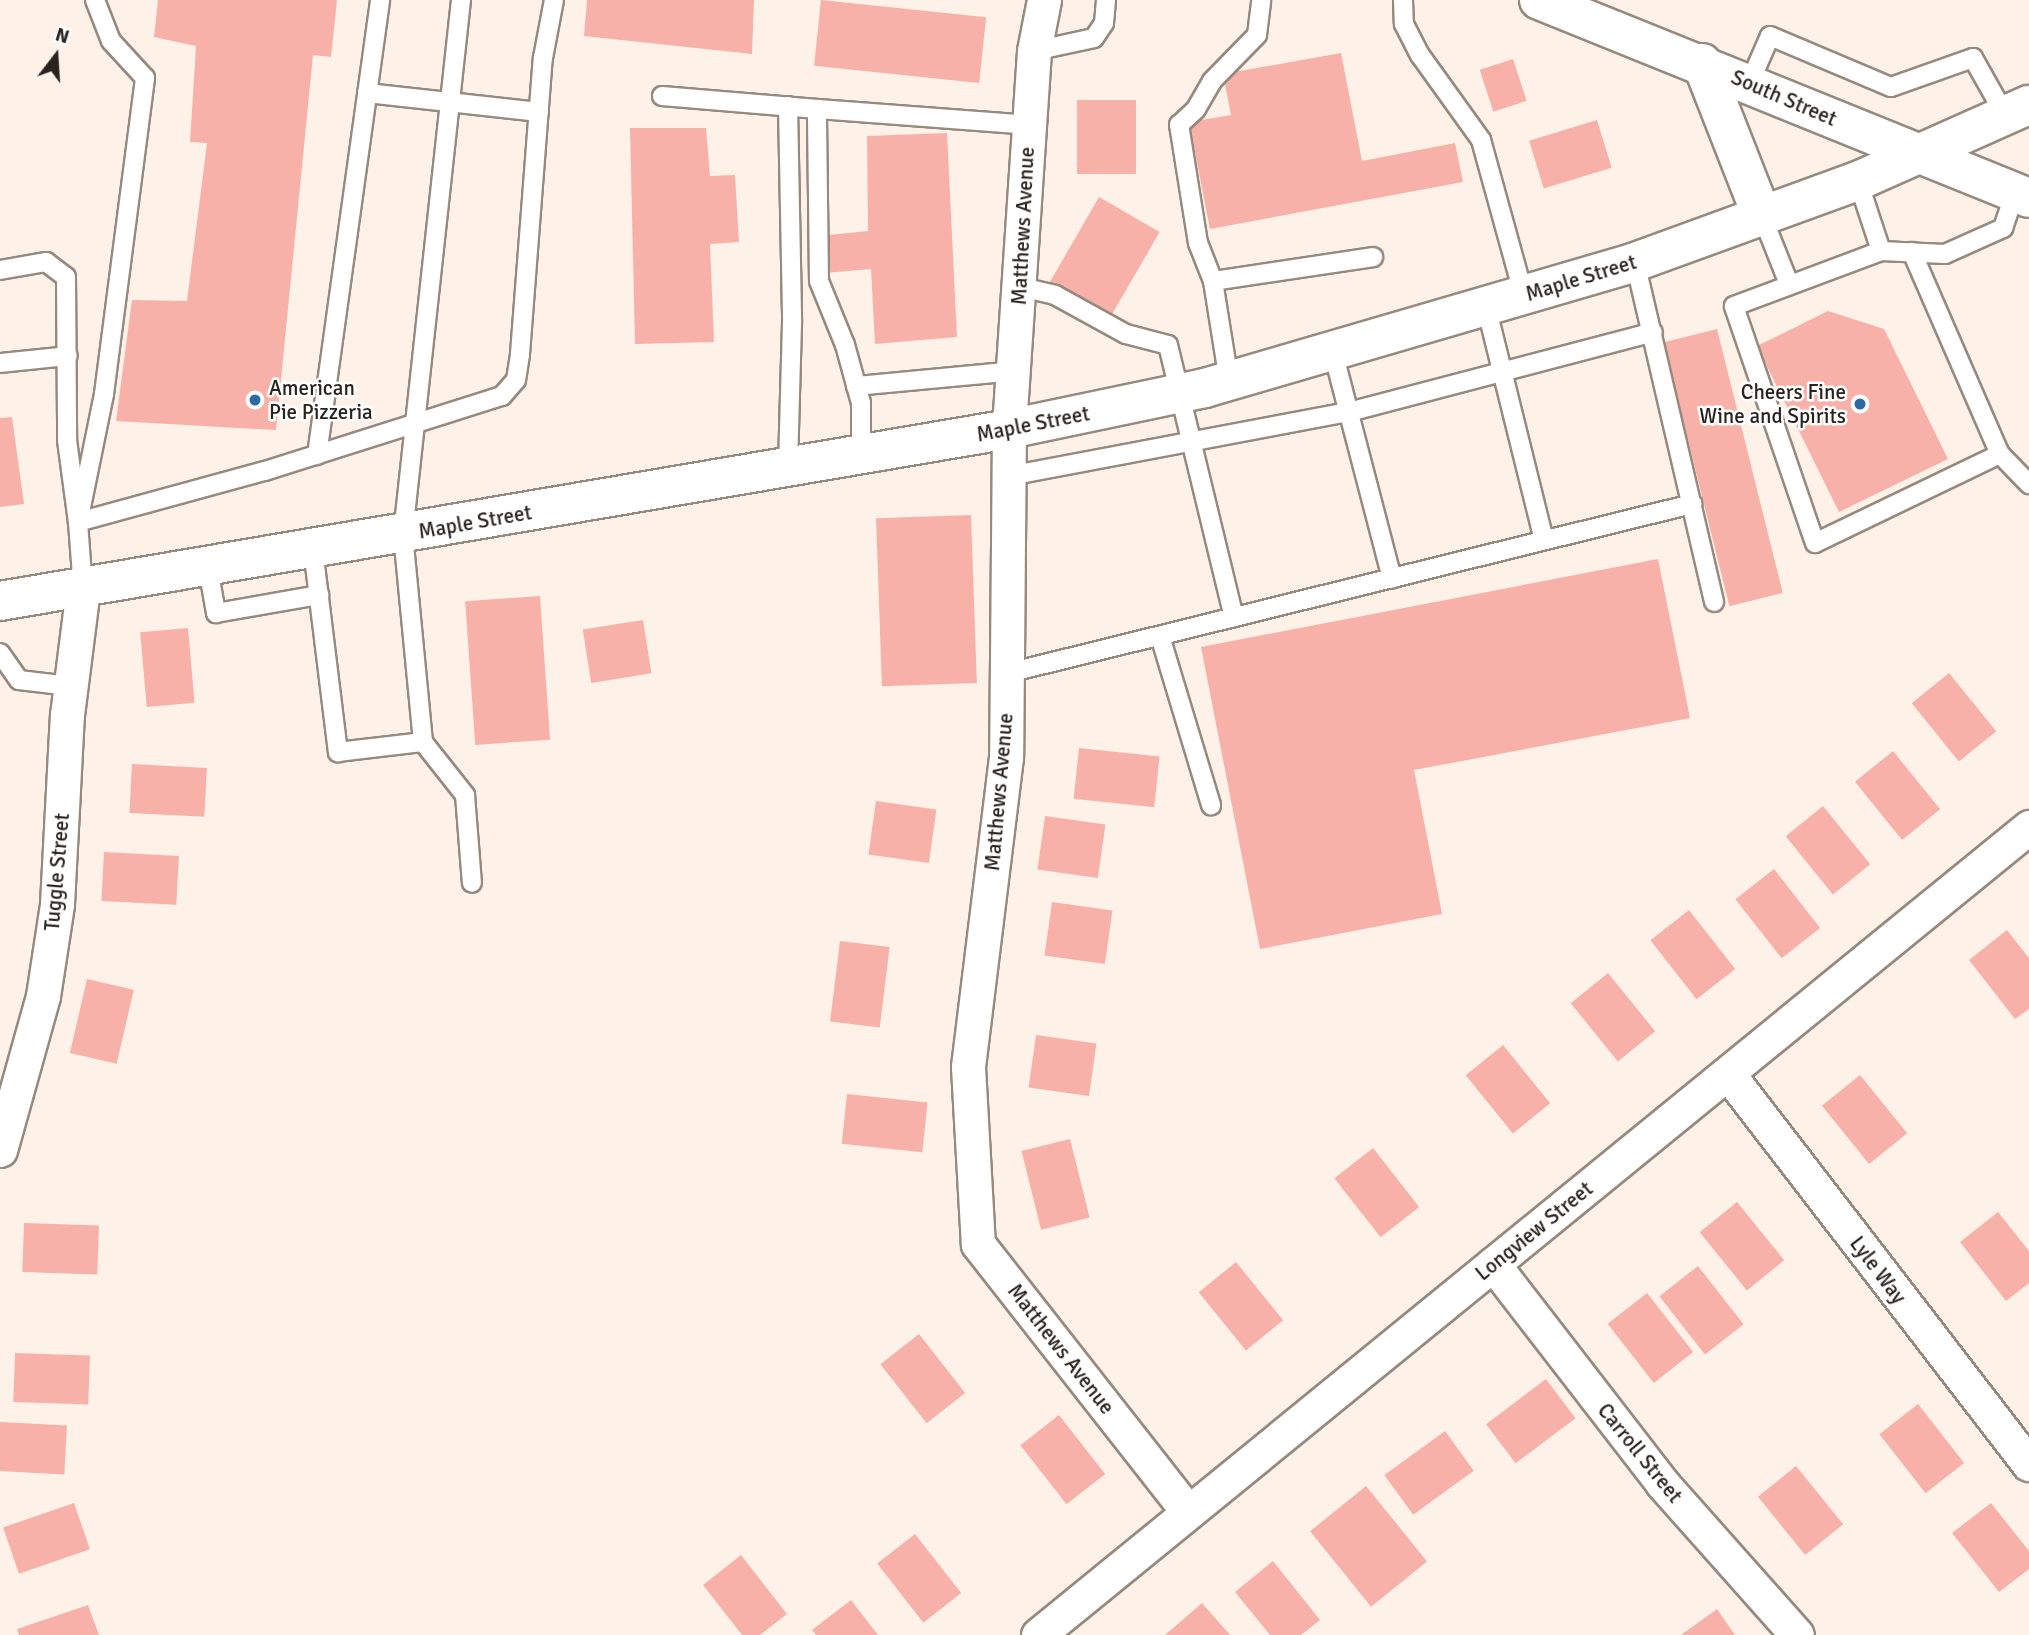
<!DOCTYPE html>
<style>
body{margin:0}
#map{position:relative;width:2029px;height:1635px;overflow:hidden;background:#fdf1e8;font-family:Signika,sans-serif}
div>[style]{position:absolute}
.building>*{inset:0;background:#f7b1a9;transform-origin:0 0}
.roads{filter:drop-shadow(2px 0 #96897e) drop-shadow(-2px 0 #96897e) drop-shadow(0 2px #96897e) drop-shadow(0 -2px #96897e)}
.lane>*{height:18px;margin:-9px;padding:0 9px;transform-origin:9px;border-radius:9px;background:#fff}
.street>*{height:33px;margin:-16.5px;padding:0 16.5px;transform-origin:16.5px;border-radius:16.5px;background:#fff}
.secondary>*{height:38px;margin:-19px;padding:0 19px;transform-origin:19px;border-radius:19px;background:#fff}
.dots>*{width:19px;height:19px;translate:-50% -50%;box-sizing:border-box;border:4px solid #fff;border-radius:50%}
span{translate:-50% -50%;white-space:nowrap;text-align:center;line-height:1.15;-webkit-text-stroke:5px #fff;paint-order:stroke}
.street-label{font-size:21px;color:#29231f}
.poi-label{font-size:21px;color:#29231f}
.left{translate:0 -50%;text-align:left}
.right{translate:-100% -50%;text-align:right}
.north{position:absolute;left:21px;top:21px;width:70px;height:70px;-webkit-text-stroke:5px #fff;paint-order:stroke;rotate:17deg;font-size:19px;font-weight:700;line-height:28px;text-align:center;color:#29231f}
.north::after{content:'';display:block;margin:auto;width:24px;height:32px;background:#29231f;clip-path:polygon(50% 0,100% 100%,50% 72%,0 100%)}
</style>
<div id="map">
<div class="building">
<div style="clip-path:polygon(158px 0,337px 0,331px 57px,313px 55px,276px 430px,116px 421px,132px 300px,187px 301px,207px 143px,190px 142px,196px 46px,154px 37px)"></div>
<div style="clip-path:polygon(587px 0,754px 0,752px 54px,584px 36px)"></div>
<div style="left:821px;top:0;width:166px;height:66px;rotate:6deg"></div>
<div style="clip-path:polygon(1341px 53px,1362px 161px,1455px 143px,1463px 182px,1210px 229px,1189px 122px,1231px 115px,1223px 74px)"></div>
<div style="left:1513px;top:59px;width:44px;height:35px;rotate:72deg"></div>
<div style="left:1136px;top:100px;width:74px;height:59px;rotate:90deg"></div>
<div style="left:1597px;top:120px;width:50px;height:71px;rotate:73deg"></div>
<div style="clip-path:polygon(630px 128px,706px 128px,710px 176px,735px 175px,739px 242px,710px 244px,714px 342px,635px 344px)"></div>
<div style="clip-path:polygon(947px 133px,957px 337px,875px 344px,871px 269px,825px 273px,819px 236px,868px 231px,867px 136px)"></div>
<div style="left:1099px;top:197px;width:70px;height:98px;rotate:30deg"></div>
<div style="clip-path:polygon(1828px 311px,1884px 329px,1948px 459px,1839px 512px,1757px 346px)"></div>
<div style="left:1717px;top:329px;width:272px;height:55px;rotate:76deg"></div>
<div style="clip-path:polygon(12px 417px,24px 504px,0 507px,0 418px)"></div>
<div style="left:971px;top:515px;width:168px;height:95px;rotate:88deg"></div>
<div style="clip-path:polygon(1658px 559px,1690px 718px,1414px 770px,1442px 914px,1260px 949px,1201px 647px)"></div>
<div style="left:540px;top:596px;width:144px;height:75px;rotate:86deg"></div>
<div style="left:643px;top:620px;width:54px;height:61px;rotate:81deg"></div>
<div style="left:188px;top:628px;width:75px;height:48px;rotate:85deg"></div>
<div style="left:1949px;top:673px;width:75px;height:48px;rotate:51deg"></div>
<div style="left:1079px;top:748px;width:81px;height:51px;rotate:6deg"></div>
<div style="left:1893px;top:751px;width:75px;height:49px;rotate:51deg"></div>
<div style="left:132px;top:764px;width:75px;height:49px;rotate:3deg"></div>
<div style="left:876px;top:801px;width:61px;height:54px;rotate:8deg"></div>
<div style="left:1823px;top:806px;width:75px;height:48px;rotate:51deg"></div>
<div style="left:1045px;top:816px;width:61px;height:54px;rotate:8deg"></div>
<div style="left:104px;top:852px;width:75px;height:49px;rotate:3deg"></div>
<div style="left:1774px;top:869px;width:75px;height:49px;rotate:52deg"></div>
<div style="left:1052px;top:902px;width:61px;height:54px;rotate:8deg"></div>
<div style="left:1689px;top:910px;width:75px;height:49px;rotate:52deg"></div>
<div style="clip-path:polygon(2007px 930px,2029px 958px,2029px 1009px,2015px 1019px,1969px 960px)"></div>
<div style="left:840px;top:941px;width:50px;height:81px;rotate:7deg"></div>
<div style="left:1608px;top:973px;width:75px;height:48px;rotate:51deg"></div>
<div style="left:87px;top:979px;width:48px;height:76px;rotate:13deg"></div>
<div style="left:1036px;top:1035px;width:61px;height:53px;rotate:8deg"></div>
<div style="left:1503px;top:1045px;width:75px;height:48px;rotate:51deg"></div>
<div style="left:1860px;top:1075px;width:75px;height:49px;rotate:51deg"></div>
<div style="left:847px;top:1094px;width:81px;height:50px;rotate:6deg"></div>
<div style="left:1070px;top:1139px;width:81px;height:50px;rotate:76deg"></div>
<div style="left:1373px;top:1148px;width:75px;height:49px;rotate:52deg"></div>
<div style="left:1737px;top:1202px;width:75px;height:48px;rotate:51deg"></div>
<div style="clip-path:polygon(1998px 1212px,2029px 1251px,2029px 1283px,2006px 1301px,1960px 1242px)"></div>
<div style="left:24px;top:1223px;width:75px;height:49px;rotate:2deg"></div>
<div style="left:1236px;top:1262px;width:75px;height:48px;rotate:51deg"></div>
<div style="left:1698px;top:1266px;width:74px;height:49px;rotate:52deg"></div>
<div style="left:1647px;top:1293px;width:75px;height:50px;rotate:52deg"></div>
<div style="left:919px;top:1334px;width:75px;height:49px;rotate:52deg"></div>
<div style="left:15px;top:1353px;width:75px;height:49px;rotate:2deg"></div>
<div style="left:1546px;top:1379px;width:49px;height:75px;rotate:53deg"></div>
<div style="left:1918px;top:1404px;width:75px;height:49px;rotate:52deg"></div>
<div style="left:1059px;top:1415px;width:75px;height:49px;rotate:52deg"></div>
<div style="left:0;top:1422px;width:67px;height:49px;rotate:3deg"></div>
<div style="left:1445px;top:1431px;width:49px;height:75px;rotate:54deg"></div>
<div style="left:1796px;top:1466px;width:75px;height:49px;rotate:51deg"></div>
<div style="left:1366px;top:1486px;width:97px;height:72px;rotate:51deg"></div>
<div style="left:74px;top:1503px;width:49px;height:75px;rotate:71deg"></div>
<div style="clip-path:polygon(1991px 1503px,2029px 1551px,2029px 1569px,1999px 1592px,1952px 1533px)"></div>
<div style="left:915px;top:1534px;width:75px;height:48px;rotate:52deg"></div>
<div style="clip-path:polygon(741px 1555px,787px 1614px,760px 1635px,742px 1635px,703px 1585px)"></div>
<div style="clip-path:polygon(1273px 1561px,1320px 1620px,1301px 1635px,1270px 1635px,1235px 1592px)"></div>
<div style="clip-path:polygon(851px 1600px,878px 1635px,816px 1635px,812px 1630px)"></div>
<div style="clip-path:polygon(1202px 1603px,1230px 1635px,1165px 1635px)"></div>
<div style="clip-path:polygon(88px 1605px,99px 1635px,19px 1635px,17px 1629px)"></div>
<div style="clip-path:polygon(1717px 1609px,1735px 1635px,1681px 1635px)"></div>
</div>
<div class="roads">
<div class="lane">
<div style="left:1403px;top:0;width:24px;rotate:88deg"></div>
<div style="left:1404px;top:24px;width:35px;rotate:63deg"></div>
<div style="left:1420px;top:55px;width:105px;rotate:54.3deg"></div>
<div style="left:1481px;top:140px;width:162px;rotate:74.6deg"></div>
<div style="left:1034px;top:51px;width:61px;rotate:-12.2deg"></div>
<div style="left:1094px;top:38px;width:18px;rotate:-56deg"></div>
<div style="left:1104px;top:23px;width:23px;rotate:-85deg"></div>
<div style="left:1749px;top:84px;width:52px;rotate:-66.4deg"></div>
<div style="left:1770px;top:36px;width:131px;rotate:22.9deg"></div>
<div style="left:1891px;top:87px;width:87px;rotate:-19.5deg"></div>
<div style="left:1973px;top:58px;width:65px;rotate:60.7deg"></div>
<div style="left:367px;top:93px;width:173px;rotate:6.3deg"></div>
<div style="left:662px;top:96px;width:156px;rotate:4.8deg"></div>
<div style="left:788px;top:106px;width:217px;rotate:88.9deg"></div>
<div style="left:792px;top:323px;width:144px;rotate:91.6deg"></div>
<div style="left:1858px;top:181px;width:74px;rotate:71.8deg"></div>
<div style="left:1762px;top:216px;width:73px;rotate:68.3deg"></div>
<div style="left:1912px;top:252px;width:220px;rotate:66.5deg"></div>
<div style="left:2000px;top:454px;width:205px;rotate:154.3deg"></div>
<div style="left:1815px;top:543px;width:250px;rotate:-108.9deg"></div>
<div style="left:1734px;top:306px;width:157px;rotate:-20.5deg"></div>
<div style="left:1881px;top:251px;width:64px;rotate:2.7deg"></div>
<div style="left:1945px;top:254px;width:64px;rotate:-24.1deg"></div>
<div style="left:2003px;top:228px;width:37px;rotate:-71deg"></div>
<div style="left:1635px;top:262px;width:349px;rotate:76.9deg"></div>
<div style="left:0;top:270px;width:47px;rotate:-9.9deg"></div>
<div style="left:46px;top:262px;width:25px;rotate:37deg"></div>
<div style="left:66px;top:277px;width:163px;rotate:89.6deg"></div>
<div style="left:67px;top:440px;width:83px;rotate:82.4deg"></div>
<div style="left:78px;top:522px;width:194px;rotate:-15.3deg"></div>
<div style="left:265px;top:471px;width:249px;rotate:-17.6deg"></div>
<div style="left:502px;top:396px;width:21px;rotate:-49deg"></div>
<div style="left:516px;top:380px;width:26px;rotate:-81deg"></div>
<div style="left:520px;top:354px;width:297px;rotate:-85.6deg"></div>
<div style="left:543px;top:58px;width:59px;rotate:-79.3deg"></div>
<div style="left:1213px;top:281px;width:162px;rotate:-8.5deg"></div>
<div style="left:1021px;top:287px;width:35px;rotate:13deg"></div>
<div style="left:1055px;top:295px;width:81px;rotate:28.8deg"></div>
<div style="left:1126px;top:334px;width:43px;rotate:14.7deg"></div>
<div style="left:1168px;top:345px;width:280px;rotate:76.4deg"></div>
<div style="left:1486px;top:306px;width:241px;rotate:76.1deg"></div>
<div style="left:1333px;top:352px;width:234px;rotate:75.4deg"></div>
<div style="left:0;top:363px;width:68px;rotate:-5.9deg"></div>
<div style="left:1229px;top:381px;width:101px;rotate:-99.1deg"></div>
<div style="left:1213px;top:281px;width:41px;rotate:-111.5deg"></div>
<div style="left:1198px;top:243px;width:120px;rotate:-99.1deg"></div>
<div style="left:1179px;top:125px;width:23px;rotate:-43deg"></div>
<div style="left:1196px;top:109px;width:32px;rotate:-60deg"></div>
<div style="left:1212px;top:81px;width:64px;rotate:-45.6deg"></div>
<div style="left:1257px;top:35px;width:35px;rotate:-83deg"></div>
<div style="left:856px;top:386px;width:159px;rotate:-5.4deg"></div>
<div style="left:2000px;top:454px;width:42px;rotate:46deg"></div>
<div style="left:317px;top:455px;width:459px;rotate:-82.1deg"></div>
<div style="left:861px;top:455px;width:52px;rotate:-90deg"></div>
<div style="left:861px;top:403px;width:60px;rotate:-105.4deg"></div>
<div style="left:845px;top:345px;width:69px;rotate:-112.1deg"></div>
<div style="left:819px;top:281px;width:172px;rotate:-90.7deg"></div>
<div style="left:817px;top:109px;width:212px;rotate:4.3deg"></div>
<div style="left:1009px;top:476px;width:346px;rotate:-10.7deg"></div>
<div style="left:1349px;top:412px;width:314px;rotate:-14.7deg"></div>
<div style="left:313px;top:549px;width:205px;rotate:83deg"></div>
<div style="left:338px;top:752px;width:86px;rotate:-6.7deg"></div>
<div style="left:423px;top:742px;width:209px;rotate:-95.5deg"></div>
<div style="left:403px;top:534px;width:537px;rotate:-83.8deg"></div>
<div style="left:208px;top:568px;width:46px;rotate:79.9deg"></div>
<div style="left:216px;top:613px;width:105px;rotate:-9.9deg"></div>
<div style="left:83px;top:589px;width:67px;rotate:-94.3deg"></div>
<div style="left:78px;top:522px;width:131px;rotate:-78.5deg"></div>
<div style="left:104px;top:394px;width:319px;rotate:-82.6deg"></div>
<div style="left:145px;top:78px;width:50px;rotate:-132.6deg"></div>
<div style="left:111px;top:41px;width:44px;rotate:-111.3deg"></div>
<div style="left:1160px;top:636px;width:177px;rotate:73.2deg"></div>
<div style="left:0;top:653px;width:33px;rotate:55deg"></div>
<div style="left:19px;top:680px;width:51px;rotate:6.7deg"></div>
<div style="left:1008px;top:673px;width:705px;rotate:-13.88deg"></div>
<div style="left:423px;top:742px;width:68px;rotate:51.6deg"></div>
<div style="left:465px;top:795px;width:88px;rotate:85.5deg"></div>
</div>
<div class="street">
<div style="left:1044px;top:0;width:52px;rotate:101.1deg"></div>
<div style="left:1034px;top:51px;width:379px;rotate:93.8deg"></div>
<div style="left:1009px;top:429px;width:328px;rotate:90.5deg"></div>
<div style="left:1006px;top:757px;width:312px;rotate:97deg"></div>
<div style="left:968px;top:1067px;width:177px;rotate:86.8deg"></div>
<div style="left:978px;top:1244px;width:340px;rotate:51.9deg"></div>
<div style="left:1729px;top:1075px;width:491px;rotate:52.4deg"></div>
<div style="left:0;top:1150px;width:160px;rotate:-74.4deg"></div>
<div style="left:43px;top:996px;width:93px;rotate:-81.3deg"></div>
<div style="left:57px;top:904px;width:189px;rotate:-87deg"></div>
<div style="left:67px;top:715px;width:127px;rotate:-82.8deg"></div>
<div style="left:1493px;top:1264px;width:277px;rotate:52.3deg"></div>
<div style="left:1662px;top:1483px;width:203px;rotate:48.4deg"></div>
<div style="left:1038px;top:1635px;width:1279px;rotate:-39.19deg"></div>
</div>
<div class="secondary">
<div style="left:1539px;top:0;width:528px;rotate:22deg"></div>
<div style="left:1702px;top:63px;width:164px;rotate:68.6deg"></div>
<div style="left:0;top:601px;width:1024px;rotate:-9.67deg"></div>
<div style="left:1009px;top:429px;width:200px;rotate:-11.8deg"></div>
<div style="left:1205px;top:388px;width:448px;rotate:-16.3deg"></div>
<div style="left:1635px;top:262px;width:237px;rotate:-20deg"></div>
<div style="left:1858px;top:181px;width:187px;rotate:-24deg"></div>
</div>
</div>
<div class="dots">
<div style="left:255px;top:400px;background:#2d6aa2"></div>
<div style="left:1860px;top:404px;background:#2d6aa2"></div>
</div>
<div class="street-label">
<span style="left:1784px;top:98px;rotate:23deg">South Street</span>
<span style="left:1023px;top:226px;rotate:-87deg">Matthews Avenue</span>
<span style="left:1581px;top:278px;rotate:-17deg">Maple Street</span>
<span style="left:1033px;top:424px;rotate:-11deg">Maple Street</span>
<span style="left:475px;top:522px;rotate:-10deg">Maple Street</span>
<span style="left:999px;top:792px;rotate:-85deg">Matthews Avenue</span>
<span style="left:57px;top:872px;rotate:-85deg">Tuggle Street</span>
<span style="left:1534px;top:1231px;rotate:-39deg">Longview Street</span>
<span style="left:1878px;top:1270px;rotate:53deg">Lyle Way</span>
<span style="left:1061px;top:1349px;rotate:52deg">Matthews Avenue</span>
<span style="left:1640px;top:1453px;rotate:51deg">Carroll Street</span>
</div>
<div class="poi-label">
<span class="left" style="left:269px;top:400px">American<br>Pie Pizzeria</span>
<span class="right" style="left:1846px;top:404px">Cheers Fine<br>Wine and Spirits</span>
</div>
<div class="north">N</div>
</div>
